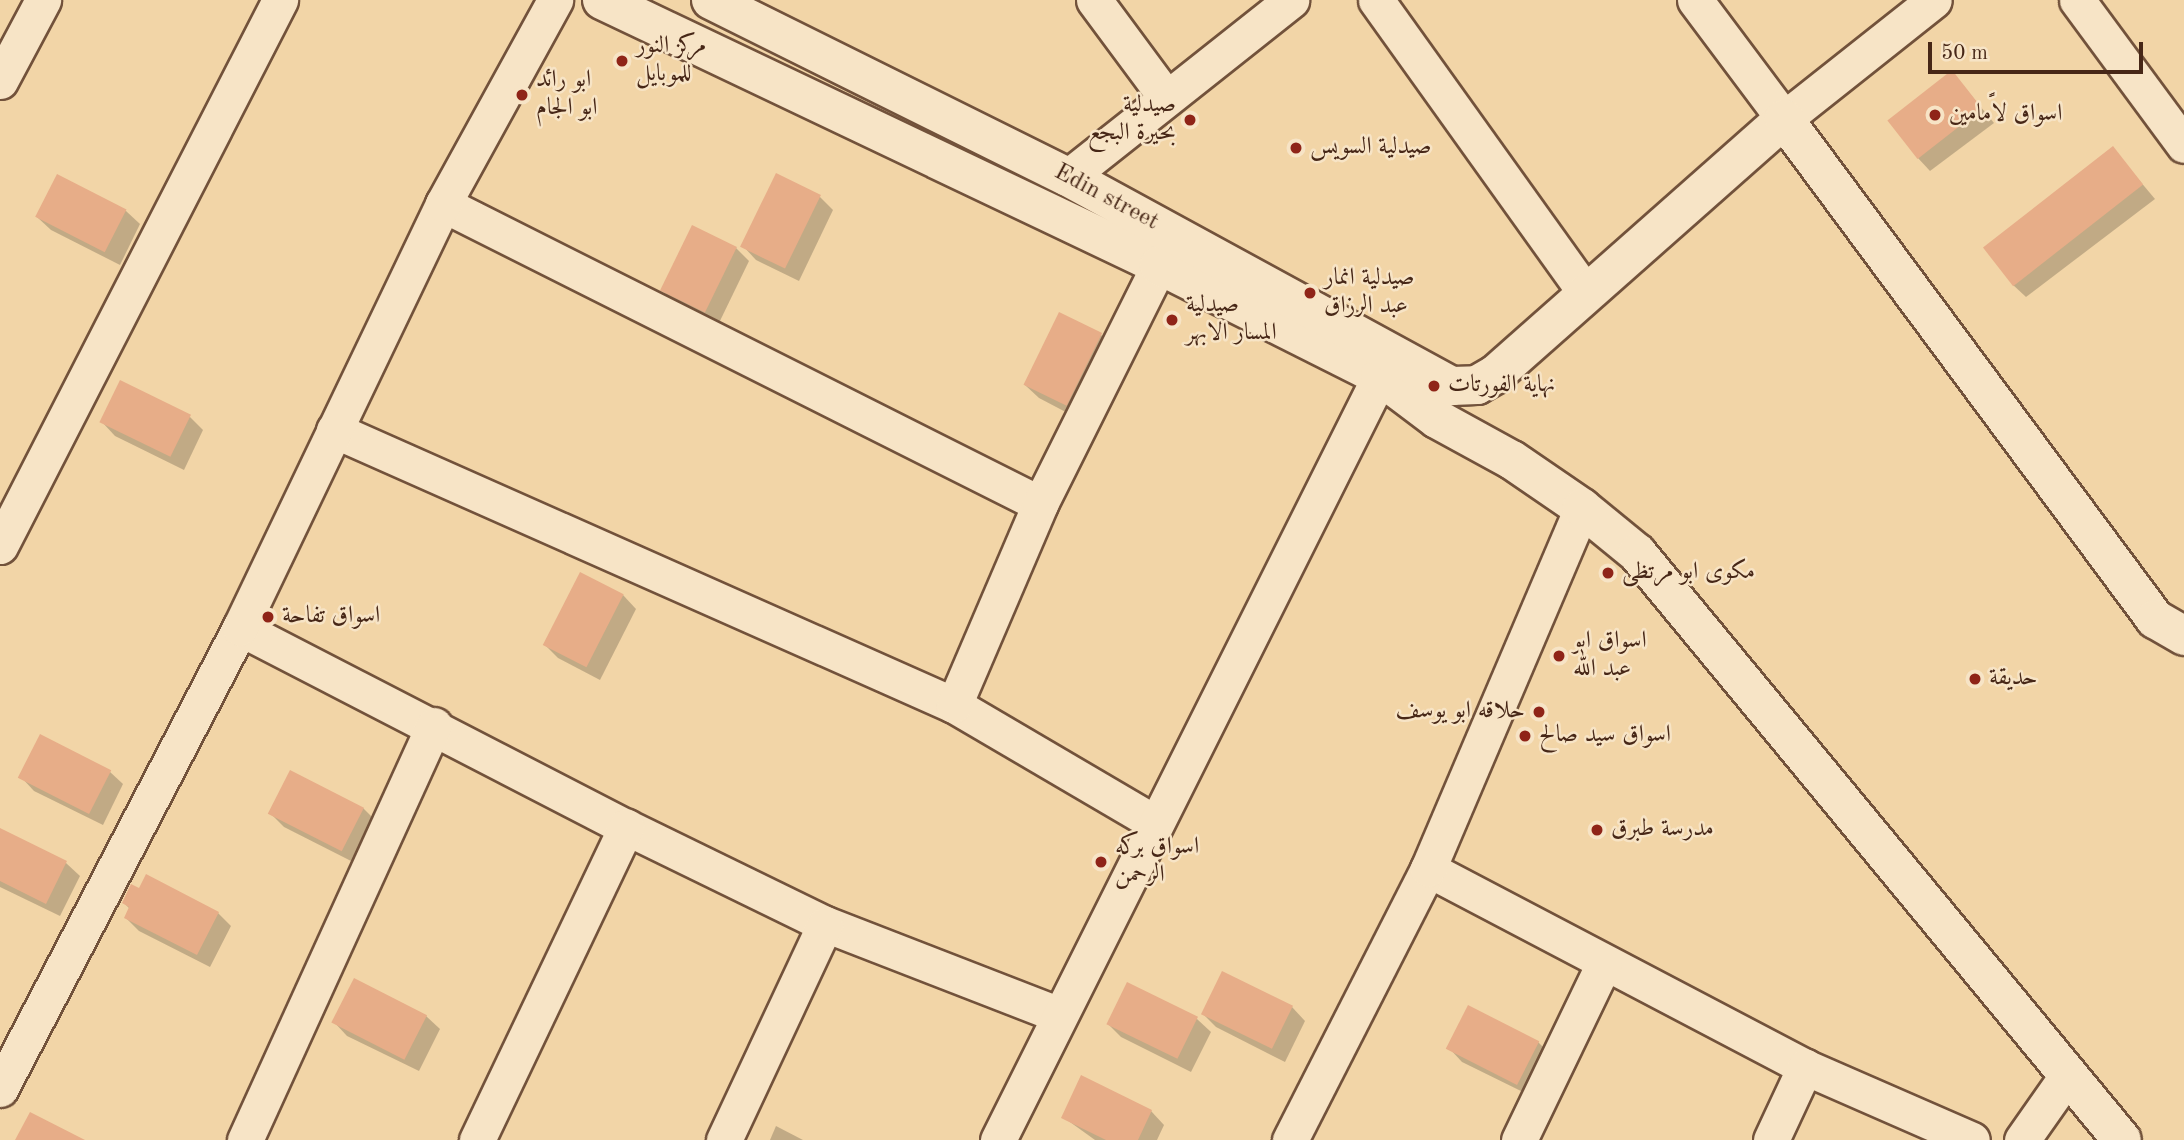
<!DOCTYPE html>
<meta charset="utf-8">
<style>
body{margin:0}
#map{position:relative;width:2184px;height:1140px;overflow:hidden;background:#f2d5a7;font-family:"Old Standard TT",Amiri,serif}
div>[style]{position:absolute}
.shadow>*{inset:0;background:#0003}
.building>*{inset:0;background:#e7ad88;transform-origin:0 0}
.roads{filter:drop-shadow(2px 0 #72523b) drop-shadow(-2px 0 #72523b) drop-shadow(0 2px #72523b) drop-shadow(0 -2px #72523b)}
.minor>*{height:35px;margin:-17.5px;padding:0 17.5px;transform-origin:17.5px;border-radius:17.5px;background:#f7e4c6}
.tertiary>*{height:38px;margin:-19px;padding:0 19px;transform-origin:19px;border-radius:19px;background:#f7e4c6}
.dots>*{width:19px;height:19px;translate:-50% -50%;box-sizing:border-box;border:4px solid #f7e4c6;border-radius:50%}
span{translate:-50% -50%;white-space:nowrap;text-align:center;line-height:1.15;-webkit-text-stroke:5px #f7e4c6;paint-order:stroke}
.poi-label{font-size:24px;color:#472717}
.left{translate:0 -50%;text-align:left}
.right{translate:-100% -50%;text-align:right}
.street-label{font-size:24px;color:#472717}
.scale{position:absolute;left:1928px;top:42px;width:215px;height:32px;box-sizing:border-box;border:4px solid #472717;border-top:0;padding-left:9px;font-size:21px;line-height:24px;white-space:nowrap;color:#472717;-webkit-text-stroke:5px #f7e4c6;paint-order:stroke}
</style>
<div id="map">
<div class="shadow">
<div style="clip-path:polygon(1952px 72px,1994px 123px,1930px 171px,1917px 157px)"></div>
<div style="clip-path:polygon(2113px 149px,2155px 199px,2026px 297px,2012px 284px)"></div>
<div style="clip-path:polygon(58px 176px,126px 211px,140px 224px,120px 265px,51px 230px,37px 217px)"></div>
<div style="clip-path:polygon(777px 176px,820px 197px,833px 210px,799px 281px,756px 260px,743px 246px)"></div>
<div style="clip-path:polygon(736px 248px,749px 261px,718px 325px,676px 304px,662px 290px)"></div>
<div style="clip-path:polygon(1060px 314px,1101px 335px,1115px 348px,1079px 419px,1039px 398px,1025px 385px)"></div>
<div style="clip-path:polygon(190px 417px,203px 430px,184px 470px,115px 436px,102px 422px)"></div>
<div style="clip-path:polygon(623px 595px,636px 609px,600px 680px,558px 658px,545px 645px)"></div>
<div style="clip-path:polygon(109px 771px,123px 784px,103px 825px,34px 791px,21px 777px)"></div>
<div style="clip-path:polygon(363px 808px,376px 821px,355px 863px,284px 827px,271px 814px)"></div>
<div style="clip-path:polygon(0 831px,66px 863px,80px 876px,60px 916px,0 887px)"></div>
<div style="clip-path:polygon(124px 903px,218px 913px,231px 926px,210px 967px,139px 931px,126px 918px,130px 909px)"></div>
<div style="clip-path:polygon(1128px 984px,1197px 1019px,1211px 1032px,1191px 1072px,1121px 1037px,1108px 1024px)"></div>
<div style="clip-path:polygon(1292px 1007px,1305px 1021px,1285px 1062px,1216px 1027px,1203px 1014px)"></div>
<div style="clip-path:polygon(426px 1016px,440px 1029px,419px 1071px,347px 1036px,334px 1022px)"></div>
<div style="clip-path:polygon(1538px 1042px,1551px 1055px,1531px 1096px,1462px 1062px,1449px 1048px)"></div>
<div style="clip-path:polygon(1151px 1111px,1164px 1125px,1157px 1140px,1095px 1140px,1063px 1117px)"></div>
<div style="clip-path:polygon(776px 1126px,803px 1140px,770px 1140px)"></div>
</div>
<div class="building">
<div style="left:1952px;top:70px;width:49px;height:82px;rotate:52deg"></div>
<div style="left:2113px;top:146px;width:49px;height:165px;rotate:52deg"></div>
<div style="left:776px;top:173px;width:50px;height:82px;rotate:26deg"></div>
<div style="left:57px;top:174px;width:78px;height:48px;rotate:27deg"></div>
<div style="left:692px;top:225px;width:50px;height:73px;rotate:26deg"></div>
<div style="left:1059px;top:312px;width:48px;height:81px;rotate:26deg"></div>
<div style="left:120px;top:380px;width:79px;height:47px;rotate:26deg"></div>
<div style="left:580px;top:572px;width:49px;height:82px;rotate:27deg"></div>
<div style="left:40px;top:734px;width:80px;height:49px;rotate:27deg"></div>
<div style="left:290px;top:770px;width:83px;height:49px;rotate:27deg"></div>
<div style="clip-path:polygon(0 828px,67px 861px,46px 904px,0 881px)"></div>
<div style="clip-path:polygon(146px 874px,219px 912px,197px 955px,124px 918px,129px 907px,122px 903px,131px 884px,139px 888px)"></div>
<div style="left:1222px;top:971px;width:79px;height:48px;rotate:26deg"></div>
<div style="left:354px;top:978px;width:82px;height:50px;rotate:27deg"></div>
<div style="left:1127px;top:982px;width:79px;height:47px;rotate:26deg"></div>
<div style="left:1468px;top:1005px;width:80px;height:49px;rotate:27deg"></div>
<div style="clip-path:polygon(1081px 1075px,1152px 1110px,1138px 1140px,1106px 1140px,1061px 1118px)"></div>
<div style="clip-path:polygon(30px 1112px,85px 1140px,15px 1140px)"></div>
</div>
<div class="roads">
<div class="minor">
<div style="left:1094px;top:0;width:119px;rotate:53.5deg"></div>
<div style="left:1376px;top:0;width:360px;rotate:54.4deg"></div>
<div style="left:1695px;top:0;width:149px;rotate:53.2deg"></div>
<div style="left:1784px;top:119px;width:191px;rotate:-38.4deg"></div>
<div style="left:2077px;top:0;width:180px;rotate:53.6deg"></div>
<div style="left:0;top:81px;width:92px;rotate:-62deg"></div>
<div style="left:1068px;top:177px;width:285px;rotate:-38.4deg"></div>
<div style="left:443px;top:204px;width:668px;rotate:26.68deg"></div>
<div style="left:334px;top:430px;width:678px;rotate:23.92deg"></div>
<div style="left:954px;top:705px;width:233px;rotate:30.4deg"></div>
<div style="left:0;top:546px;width:614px;rotate:-62.85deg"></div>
<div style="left:240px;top:628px;width:434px;rotate:27.3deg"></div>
<div style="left:626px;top:827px;width:221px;rotate:26deg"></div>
<div style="left:825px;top:924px;width:249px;rotate:21.2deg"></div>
<div style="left:954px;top:705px;width:219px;rotate:-66.8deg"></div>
<div style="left:1040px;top:504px;width:267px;rotate:-63.5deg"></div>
<div style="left:1428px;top:869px;width:426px;rotate:27.7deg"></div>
<div style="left:1805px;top:1067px;width:182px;rotate:23.6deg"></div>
<div style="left:0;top:1089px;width:520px;rotate:-62.5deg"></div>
<div style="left:240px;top:628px;width:470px;rotate:-64.4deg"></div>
<div style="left:443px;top:204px;width:233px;rotate:-61.2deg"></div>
<div style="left:245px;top:1140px;width:456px;rotate:-65.5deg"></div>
<div style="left:477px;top:1140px;width:347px;rotate:-64.5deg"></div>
<div style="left:724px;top:1140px;width:238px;rotate:-64.9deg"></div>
<div style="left:998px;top:1140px;width:854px;rotate:-63.43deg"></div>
<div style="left:1290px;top:1140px;width:304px;rotate:-63deg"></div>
<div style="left:1428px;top:869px;width:392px;rotate:-66.9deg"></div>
<div style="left:1519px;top:1140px;width:196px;rotate:-64.3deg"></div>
<div style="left:1771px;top:1140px;width:81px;rotate:-65deg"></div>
<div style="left:2022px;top:1140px;width:78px;rotate:-54.9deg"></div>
</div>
<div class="tertiary">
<div style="left:602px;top:0;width:617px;rotate:25.44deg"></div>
<div style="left:1159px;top:265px;width:247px;rotate:26.7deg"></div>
<div style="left:1380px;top:376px;width:71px;rotate:37deg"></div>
<div style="left:1437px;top:419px;width:85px;rotate:28.7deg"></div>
<div style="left:1512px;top:460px;width:85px;rotate:34.4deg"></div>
<div style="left:1582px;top:508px;width:71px;rotate:39.3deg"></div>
<div style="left:1637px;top:553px;width:761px;rotate:50.44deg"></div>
<div style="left:711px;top:0;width:398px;rotate:26.4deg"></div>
<div style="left:1068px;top:177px;width:437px;rotate:28.6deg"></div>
<div style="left:1452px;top:386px;width:25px;rotate:-2deg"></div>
<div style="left:1477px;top:385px;width:22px;rotate:-30deg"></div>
<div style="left:1496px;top:374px;width:385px;rotate:-41.5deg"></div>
<div style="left:1784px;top:119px;width:623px;rotate:53.42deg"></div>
<div style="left:2155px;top:619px;width:34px;rotate:30deg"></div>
</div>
</div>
<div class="dots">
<div style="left:622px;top:61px;background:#8f2418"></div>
<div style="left:522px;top:95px;background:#8f2418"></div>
<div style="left:1935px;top:115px;background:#8f2418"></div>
<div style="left:1190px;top:120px;background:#8f2418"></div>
<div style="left:1296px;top:148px;background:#8f2418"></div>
<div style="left:1310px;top:293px;background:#8f2418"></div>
<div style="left:1172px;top:320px;background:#8f2418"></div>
<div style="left:1434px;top:386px;background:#8f2418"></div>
<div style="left:1608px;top:573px;background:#8f2418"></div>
<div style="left:268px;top:617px;background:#8f2418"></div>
<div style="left:1559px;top:656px;background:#8f2418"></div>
<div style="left:1975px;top:679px;background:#8f2418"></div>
<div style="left:1539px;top:712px;background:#8f2418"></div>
<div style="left:1525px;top:736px;background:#8f2418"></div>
<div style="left:1597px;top:830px;background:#8f2418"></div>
<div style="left:1101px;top:862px;background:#8f2418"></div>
</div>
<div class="poi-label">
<span class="left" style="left:636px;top:61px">مركز النور<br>للموبايل</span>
<span class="left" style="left:536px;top:95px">ابو رائد<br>ابو الجام</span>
<span class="right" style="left:1176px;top:120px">صيدلية<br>بحيرة البجع</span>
<span class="left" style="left:1949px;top:115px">اسواق لاًًمامين</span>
<span class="left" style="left:1310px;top:148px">صيدلية السويس</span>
<span class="left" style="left:1324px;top:293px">صيدلية انمار<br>عبد الرزاق</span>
<span class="left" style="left:1186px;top:320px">صيدلية<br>المسار الابهر</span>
<span class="left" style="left:1448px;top:386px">نهاية الفورتات</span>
<span class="left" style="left:1622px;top:573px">مكوى ابو مرتظى</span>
<span class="left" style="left:282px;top:617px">اسواق تفاحة</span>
<span class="left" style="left:1573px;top:656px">اسواق ابو<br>عبد الله</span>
<span class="left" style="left:1989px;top:679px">حديقة</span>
<span class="right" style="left:1525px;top:712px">حلاقه ابو يوسف</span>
<span class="left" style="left:1539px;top:736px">اسواق سيد صالح</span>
<span class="left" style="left:1611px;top:830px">مدرسة طبرق</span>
<span class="left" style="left:1115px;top:862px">اسواق بركه<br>الرحمن</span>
</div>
<div class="street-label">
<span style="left:1106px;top:198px;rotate:28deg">Edin street</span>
</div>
<div class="scale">50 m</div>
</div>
